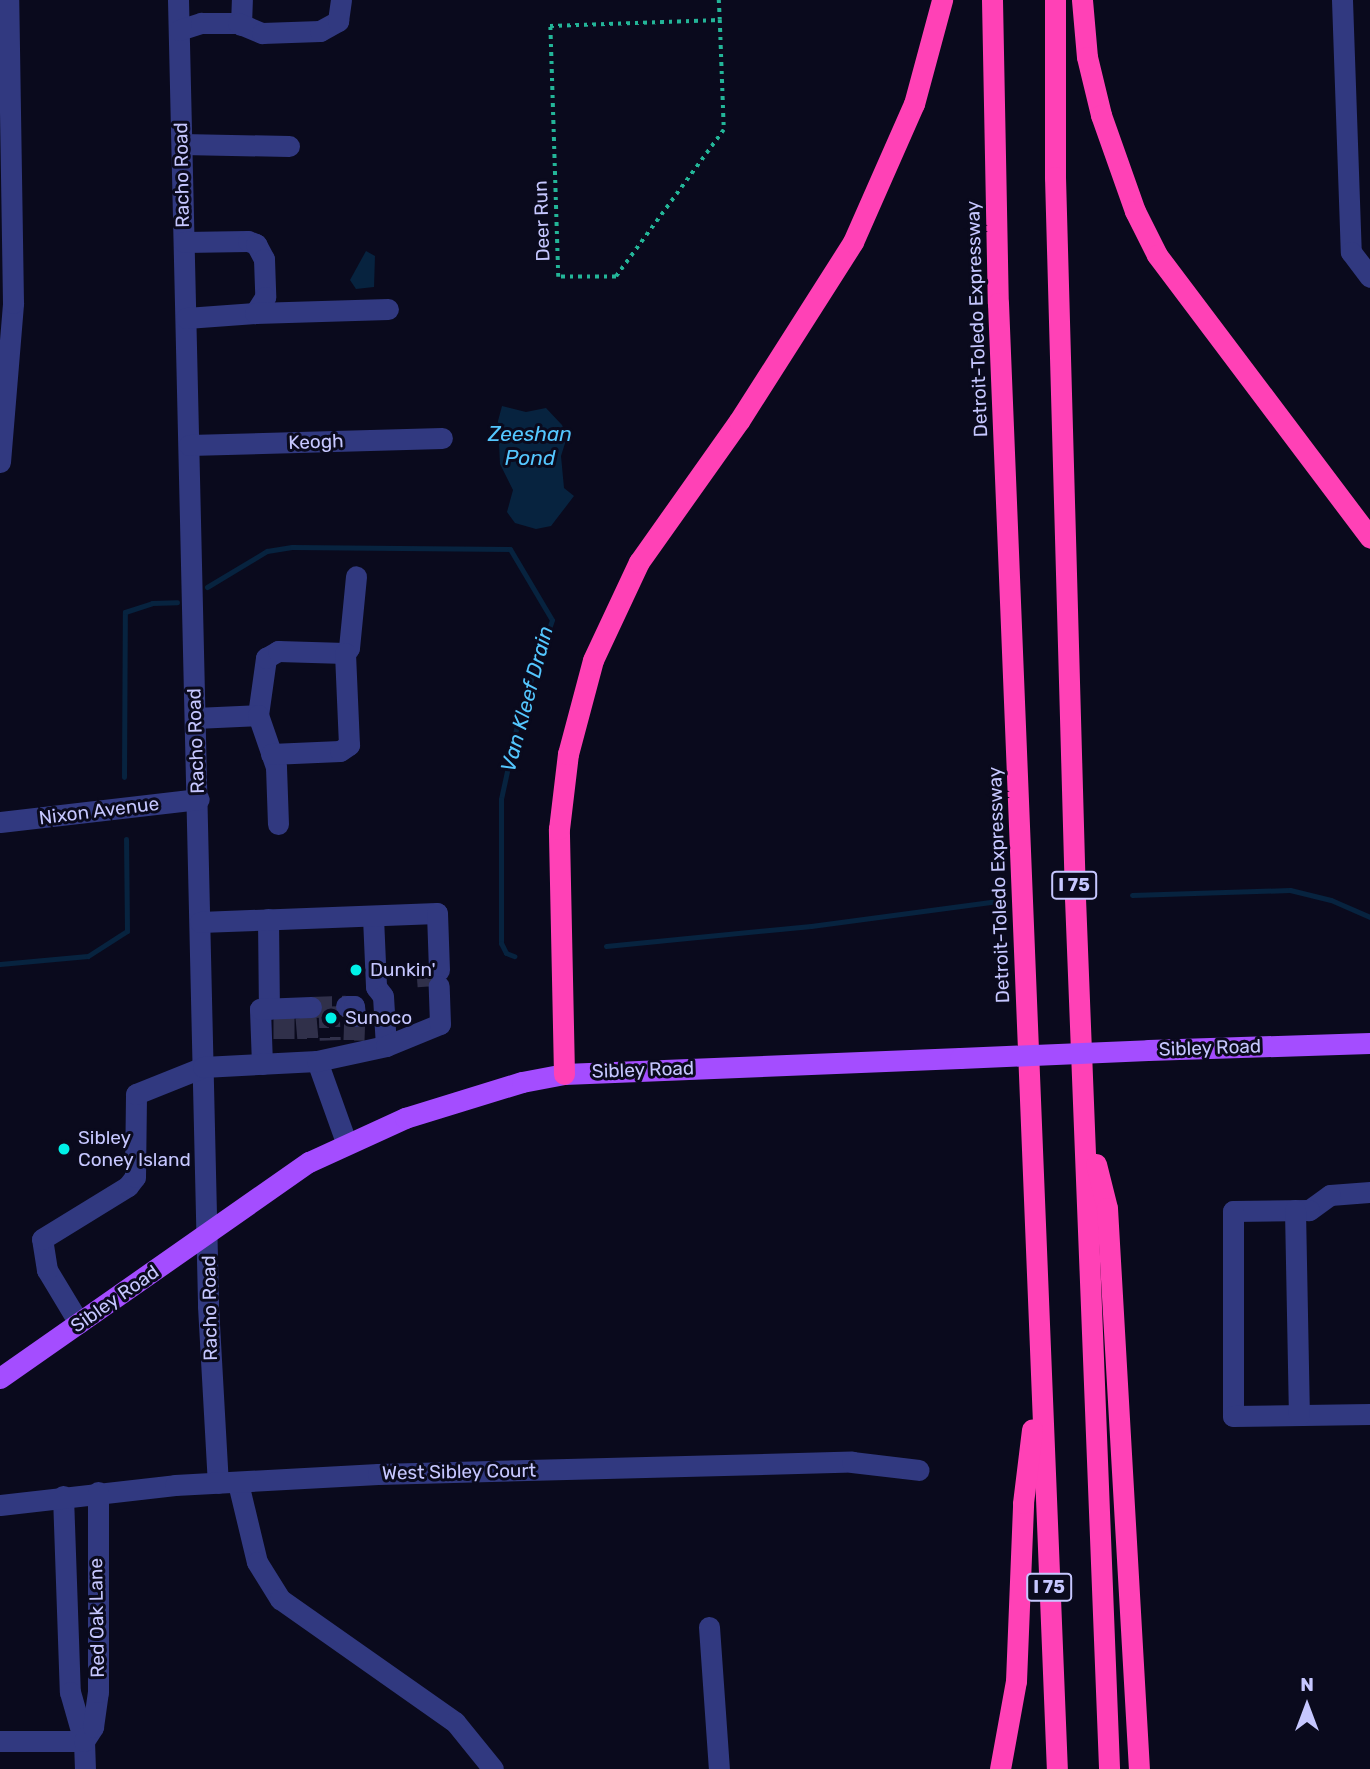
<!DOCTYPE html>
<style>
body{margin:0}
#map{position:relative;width:1370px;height:1769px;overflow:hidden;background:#0a0a1d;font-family:Rubik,sans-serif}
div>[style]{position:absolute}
.water>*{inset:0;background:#07233f}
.stream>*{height:5px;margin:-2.5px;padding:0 2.5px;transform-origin:2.5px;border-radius:2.5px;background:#07233f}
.minor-tunnel>*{height:21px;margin-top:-10.5px;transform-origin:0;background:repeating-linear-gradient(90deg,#30304a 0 21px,transparent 0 31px)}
.path>*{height:3.5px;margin-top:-1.75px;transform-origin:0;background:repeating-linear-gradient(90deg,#23b598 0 3.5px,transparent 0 8.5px)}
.minor>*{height:21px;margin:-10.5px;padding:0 10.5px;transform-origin:10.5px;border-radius:10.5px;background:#313980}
.major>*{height:21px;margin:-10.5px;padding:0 10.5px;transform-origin:10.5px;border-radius:10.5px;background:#a44dff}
.highway>*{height:21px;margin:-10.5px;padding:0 10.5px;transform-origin:10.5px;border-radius:10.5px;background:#ff41b6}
.major-bridge>*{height:21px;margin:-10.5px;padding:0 10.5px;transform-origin:10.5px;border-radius:10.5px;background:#a44dff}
.dots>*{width:19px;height:19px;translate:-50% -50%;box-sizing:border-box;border:4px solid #0a0a1d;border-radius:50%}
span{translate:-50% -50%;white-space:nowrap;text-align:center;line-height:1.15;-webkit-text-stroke:6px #0a0a1d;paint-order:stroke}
.shield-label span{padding:2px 5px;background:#0a0a1d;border:2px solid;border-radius:5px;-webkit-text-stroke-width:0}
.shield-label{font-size:18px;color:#c6c7ff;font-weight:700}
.street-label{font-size:19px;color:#c6c7ff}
.poi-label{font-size:19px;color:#c6c7ff}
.left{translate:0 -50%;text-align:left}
.water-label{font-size:21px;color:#54c7ff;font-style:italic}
.north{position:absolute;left:1272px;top:1671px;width:70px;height:70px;-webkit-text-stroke:5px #0a0a1d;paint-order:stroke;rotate:0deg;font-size:19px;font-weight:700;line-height:28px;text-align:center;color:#c6c7ff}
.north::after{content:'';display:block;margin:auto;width:24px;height:32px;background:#c6c7ff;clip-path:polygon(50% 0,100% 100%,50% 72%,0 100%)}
</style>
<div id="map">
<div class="water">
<div style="clip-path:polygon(366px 251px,375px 256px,374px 287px,356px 289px,350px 280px)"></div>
<div style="clip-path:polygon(502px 406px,526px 412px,546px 408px,562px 425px,567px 437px,561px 456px,564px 488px,574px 496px,551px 526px,536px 529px,515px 523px,507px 512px,513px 490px,500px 464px,498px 421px)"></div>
</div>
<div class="stream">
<div style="left:207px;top:587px;width:70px;rotate:-31deg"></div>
<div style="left:267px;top:551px;width:25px;rotate:-9deg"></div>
<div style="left:292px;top:547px;width:218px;rotate:0.5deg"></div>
<div style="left:510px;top:549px;width:82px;rotate:59.4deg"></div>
<div style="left:552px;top:620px;width:96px;rotate:109.4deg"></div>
<div style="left:520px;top:711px;width:90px;rotate:102.2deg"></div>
<div style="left:501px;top:799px;width:144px;rotate:90deg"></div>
<div style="left:501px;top:943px;width:11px;rotate:63deg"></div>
<div style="left:506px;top:953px;width:9px;rotate:21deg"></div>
<div style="left:124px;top:777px;width:165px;rotate:-89.7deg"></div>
<div style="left:125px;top:612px;width:28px;rotate:-18deg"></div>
<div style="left:152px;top:603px;width:25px;rotate:-2deg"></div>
<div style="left:1132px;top:895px;width:158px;rotate:-1.8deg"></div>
<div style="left:1290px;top:890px;width:42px;rotate:13.7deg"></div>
<div style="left:1331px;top:900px;width:43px;rotate:23.6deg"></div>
<div style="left:606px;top:946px;width:206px;rotate:-5.6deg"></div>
<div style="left:811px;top:926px;width:183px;rotate:-7.6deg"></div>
<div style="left:0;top:964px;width:88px;rotate:-5.2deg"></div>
<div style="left:88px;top:956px;width:46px;rotate:-32.7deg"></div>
<div style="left:127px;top:931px;width:92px;rotate:-90.6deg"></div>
</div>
<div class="minor-tunnel">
<div style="left:427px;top:970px;width:16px;rotate:86deg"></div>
<div style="left:329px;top:1006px;width:34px;rotate:88deg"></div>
<div style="left:311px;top:1007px;width:35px;rotate:-2deg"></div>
<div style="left:284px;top:1017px;width:24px;rotate:90deg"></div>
<div style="left:306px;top:1017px;width:24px;rotate:85deg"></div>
<div style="left:354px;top:1040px;width:24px;rotate:-88deg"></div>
</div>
<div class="path">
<div style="left:719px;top:0;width:20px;rotate:87deg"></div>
<div style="left:720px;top:20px;width:110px;rotate:87.9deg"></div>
<div style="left:724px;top:130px;width:182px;rotate:126.3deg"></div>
<div style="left:616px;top:277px;width:58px;rotate:180deg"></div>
<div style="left:558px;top:277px;width:251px;rotate:-91.8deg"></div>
<div style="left:550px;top:26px;width:170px;rotate:-2deg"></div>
</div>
<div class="minor">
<div style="left:178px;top:0;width:1306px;rotate:88.68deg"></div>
<div style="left:208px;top:1306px;width:177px;rotate:86.8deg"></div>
<div style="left:1342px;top:0;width:252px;rotate:88deg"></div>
<div style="left:1351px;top:252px;width:31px;rotate:53deg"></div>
<div style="left:241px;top:25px;width:25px;rotate:-88deg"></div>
<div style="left:179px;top:30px;width:23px;rotate:-18deg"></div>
<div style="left:201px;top:23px;width:37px"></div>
<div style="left:238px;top:23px;width:26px;rotate:23deg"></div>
<div style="left:262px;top:33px;width:58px;rotate:-2deg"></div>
<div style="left:320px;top:31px;width:21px;rotate:-29deg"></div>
<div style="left:338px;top:21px;width:21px;rotate:-82deg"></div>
<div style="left:182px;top:144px;width:107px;rotate:1.1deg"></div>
<div style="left:184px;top:242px;width:64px;rotate:-0.9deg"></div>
<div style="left:248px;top:241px;width:9px;rotate:21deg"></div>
<div style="left:256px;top:244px;width:17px;rotate:62deg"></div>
<div style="left:264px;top:259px;width:38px;rotate:88deg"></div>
<div style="left:265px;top:297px;width:19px;rotate:122deg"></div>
<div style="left:255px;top:313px;width:69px;rotate:175.9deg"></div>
<div style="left:255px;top:313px;width:133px;rotate:-1.7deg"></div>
<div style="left:189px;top:445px;width:253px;rotate:-1.6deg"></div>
<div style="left:0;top:462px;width:160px;rotate:-85.3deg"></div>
<div style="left:13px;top:303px;width:303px;rotate:-90.9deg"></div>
<div style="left:258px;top:715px;width:58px;rotate:-82deg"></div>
<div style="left:266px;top:658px;width:14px;rotate:-30deg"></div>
<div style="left:278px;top:651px;width:67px;rotate:1.7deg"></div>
<div style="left:345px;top:653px;width:6px;rotate:-51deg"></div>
<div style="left:349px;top:648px;width:72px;rotate:-84.4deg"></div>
<div style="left:195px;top:718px;width:63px;rotate:-2.7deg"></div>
<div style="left:258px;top:715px;width:55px;rotate:70.9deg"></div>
<div style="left:276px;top:767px;width:57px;rotate:88deg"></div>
<div style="left:271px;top:754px;width:69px;rotate:-2.5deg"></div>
<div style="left:340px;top:751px;width:11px;rotate:-34deg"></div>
<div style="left:349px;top:745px;width:92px;rotate:-92.5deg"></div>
<div style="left:0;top:822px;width:200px;rotate:-6.6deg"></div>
<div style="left:373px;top:917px;width:70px;rotate:87.5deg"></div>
<div style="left:376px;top:987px;width:11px;rotate:52deg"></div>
<div style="left:383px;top:996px;width:50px;rotate:86.6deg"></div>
<div style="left:268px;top:919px;width:90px;rotate:89.4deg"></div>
<div style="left:200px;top:922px;width:237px;rotate:-2.2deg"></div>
<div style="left:437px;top:913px;width:57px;rotate:88deg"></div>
<div style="left:346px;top:1006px;width:8px"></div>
<div style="left:354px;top:1006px;width:10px;rotate:84deg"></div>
<div style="left:317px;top:1061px;width:86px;rotate:70.3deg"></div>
<div style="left:262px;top:1064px;width:55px;rotate:-92.1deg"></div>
<div style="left:260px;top:1009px;width:51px;rotate:-2.2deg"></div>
<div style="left:1370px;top:1192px;width:40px;rotate:175.7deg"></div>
<div style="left:1330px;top:1195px;width:26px;rotate:144deg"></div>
<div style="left:1309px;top:1210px;width:76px;rotate:179.2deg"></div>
<div style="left:1233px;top:1211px;width:205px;rotate:90deg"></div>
<div style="left:1233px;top:1416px;width:137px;rotate:-0.8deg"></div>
<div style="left:1295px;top:1210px;width:205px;rotate:88.9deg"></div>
<div style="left:79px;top:1323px;width:62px;rotate:-121.1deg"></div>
<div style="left:47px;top:1270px;width:31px;rotate:-99deg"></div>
<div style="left:42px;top:1239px;width:101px;rotate:-31.6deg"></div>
<div style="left:128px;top:1186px;width:11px;rotate:-52deg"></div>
<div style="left:135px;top:1177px;width:83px;rotate:-89.3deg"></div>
<div style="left:136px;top:1094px;width:72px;rotate:-21.9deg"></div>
<div style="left:203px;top:1067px;width:114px;rotate:-3deg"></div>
<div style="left:317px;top:1061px;width:71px;rotate:-12.3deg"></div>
<div style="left:386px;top:1046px;width:58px;rotate:-22.2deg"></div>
<div style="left:440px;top:1024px;width:38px;rotate:-92deg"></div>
<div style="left:238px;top:1483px;width:81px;rotate:76.5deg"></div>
<div style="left:257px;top:1562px;width:44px;rotate:58.1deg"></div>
<div style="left:280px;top:1599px;width:214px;rotate:35.1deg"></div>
<div style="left:455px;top:1722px;width:60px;rotate:51deg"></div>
<div style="left:63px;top:1496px;width:196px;rotate:88deg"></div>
<div style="left:70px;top:1692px;width:51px;rotate:74.1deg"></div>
<div style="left:84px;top:1741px;width:28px;rotate:88deg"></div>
<div style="left:0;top:1505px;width:176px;rotate:-6.5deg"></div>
<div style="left:175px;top:1485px;width:203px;rotate:-3.1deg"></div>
<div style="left:378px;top:1474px;width:474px;rotate:-1.5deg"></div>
<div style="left:852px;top:1462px;width:67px;rotate:6.8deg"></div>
<div style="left:709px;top:1627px;width:142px;rotate:86deg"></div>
<div style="left:0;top:1741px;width:84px"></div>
<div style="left:84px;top:1741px;width:17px;rotate:-57deg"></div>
<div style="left:93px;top:1727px;width:35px;rotate:-82deg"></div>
<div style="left:98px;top:1692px;width:200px;rotate:-90deg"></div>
</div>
<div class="major">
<div style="left:1148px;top:1050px;width:222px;rotate:-1.8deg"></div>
<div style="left:0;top:1378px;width:377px;rotate:-35deg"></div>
<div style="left:309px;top:1162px;width:106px;rotate:-24.6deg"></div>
<div style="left:405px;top:1118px;width:122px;rotate:-17.1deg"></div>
<div style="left:522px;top:1082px;width:43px;rotate:-10.8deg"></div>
<div style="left:564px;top:1074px;width:396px;rotate:-2.3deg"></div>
</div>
<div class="highway">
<div style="left:992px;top:0;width:303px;rotate:88.9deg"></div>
<div style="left:998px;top:303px;width:1467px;rotate:87.7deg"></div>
<div style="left:1055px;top:0;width:177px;rotate:90deg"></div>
<div style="left:1055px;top:177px;width:721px;rotate:88.41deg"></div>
<div style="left:1075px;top:898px;width:872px;rotate:87.76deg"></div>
<div style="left:1082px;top:0;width:57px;rotate:85deg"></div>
<div style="left:1087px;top:57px;width:60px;rotate:76.4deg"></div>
<div style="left:1101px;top:115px;width:102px;rotate:70.5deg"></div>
<div style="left:1135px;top:211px;width:49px;rotate:63.4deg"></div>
<div style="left:1157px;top:255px;width:354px;rotate:53deg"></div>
<div style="left:564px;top:1074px;width:245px;rotate:-91.2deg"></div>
<div style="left:559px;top:829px;width:76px;rotate:-83.2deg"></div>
<div style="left:568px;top:754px;width:97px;rotate:-75.1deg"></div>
<div style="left:593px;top:660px;width:108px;rotate:-64.9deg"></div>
<div style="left:639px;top:562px;width:173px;rotate:-54.7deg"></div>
<div style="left:739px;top:421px;width:212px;rotate:-57.5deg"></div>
<div style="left:853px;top:242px;width:151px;rotate:-66.2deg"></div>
<div style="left:914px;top:104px;width:108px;rotate:-74.9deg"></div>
<div style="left:1096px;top:1164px;width:45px;rotate:76deg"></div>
<div style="left:1107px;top:1208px;width:562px;rotate:86.74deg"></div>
<div style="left:1000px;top:1769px;width:89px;rotate:-79.7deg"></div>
<div style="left:1016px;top:1681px;width:178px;rotate:-87.7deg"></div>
<div style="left:1023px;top:1503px;width:74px;rotate:-83deg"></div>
</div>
<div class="major-bridge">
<div style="left:960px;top:1058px;width:188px;rotate:-2.4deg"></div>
</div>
<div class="dots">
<div style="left:356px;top:970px;background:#00f1e8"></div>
<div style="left:331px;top:1018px;background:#00f1e8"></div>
<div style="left:64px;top:1149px;background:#00f1e8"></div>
</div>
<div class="shield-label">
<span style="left:1074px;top:885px">I 75</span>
<span style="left:1049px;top:1587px">I 75</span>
</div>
<div class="street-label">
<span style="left:182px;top:175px;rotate:-91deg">Racho Road</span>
<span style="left:542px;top:221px;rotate:-92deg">Deer Run</span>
<span style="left:977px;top:319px;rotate:-92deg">Detroit-Toledo Expressway</span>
<span style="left:316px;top:442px;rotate:-2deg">Keogh</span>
<span style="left:196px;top:741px;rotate:-92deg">Racho Road</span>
<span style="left:99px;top:811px;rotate:-7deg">Nixon Avenue</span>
<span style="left:999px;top:885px;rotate:-92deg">Detroit-Toledo Expressway</span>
<span style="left:1210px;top:1048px;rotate:-2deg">Sibley Road</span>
<span style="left:643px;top:1070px;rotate:-2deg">Sibley Road</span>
<span style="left:115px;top:1299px;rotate:-35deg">Sibley Road</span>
<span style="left:210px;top:1308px;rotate:-91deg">Racho Road</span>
<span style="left:459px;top:1472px;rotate:-1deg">West Sibley Court</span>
<span style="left:97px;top:1618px;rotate:-91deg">Red Oak Lane</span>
</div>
<div class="poi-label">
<span class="left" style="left:370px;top:970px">Dunkin'</span>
<span class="left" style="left:345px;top:1018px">Sunoco</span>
<span class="left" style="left:78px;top:1149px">Sibley<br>Coney Island</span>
</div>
<div class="water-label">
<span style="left:530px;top:446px">Zeeshan<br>Pond</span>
<span style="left:527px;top:699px;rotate:-75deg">Van Kleef Drain</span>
</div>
<div class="north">N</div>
</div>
